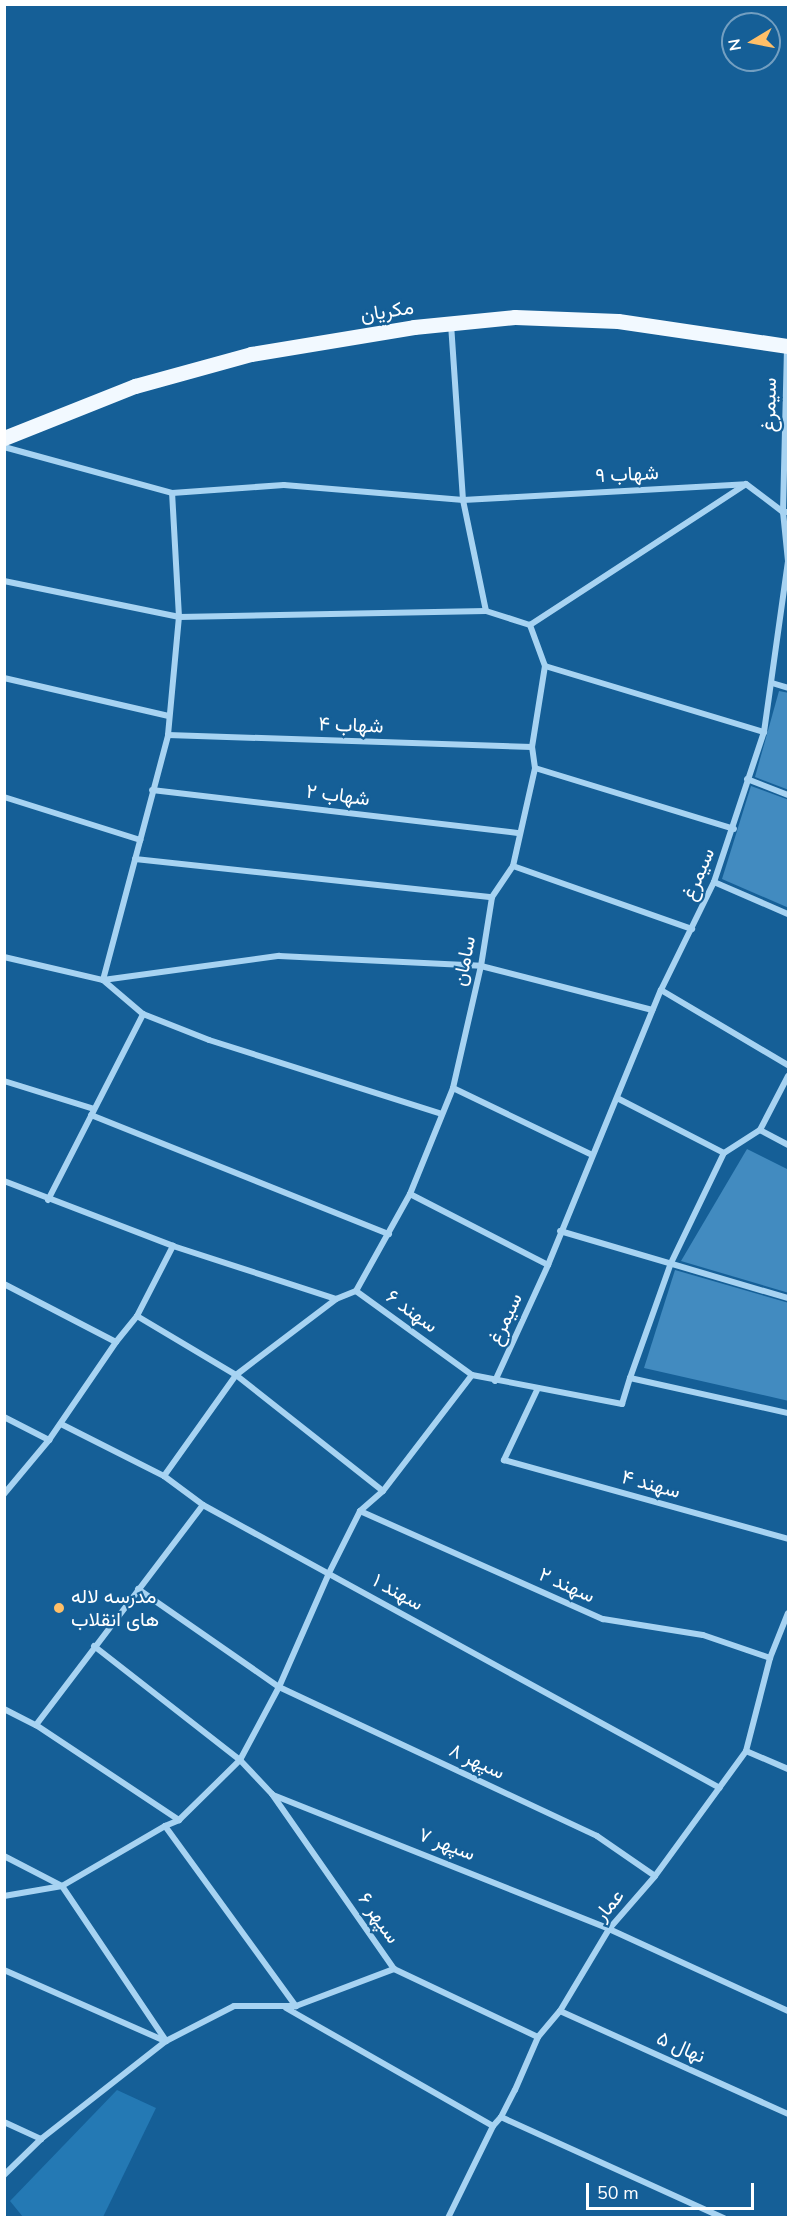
<!DOCTYPE html>
<meta charset="utf-8">
<style>
body{margin:0}
#map{position:relative;width:793px;height:2222px;overflow:hidden;background:#155f97;font-family:"Nunito Sans",Vazirmatn,sans-serif}
div>[style]{position:absolute}
.green>*{inset:0;background:#2479b4}
.building>*{inset:0;background:#428bc0}
.minor>*{height:6px;margin:-3px;padding:0 3px;transform-origin:3px;border-radius:3px;background:#a7d3f2}
.primary>*{height:15px;margin:-7.5px;padding:0 7.5px;transform-origin:7.5px;border-radius:7.5px;background:#f2f9ff}
.dots>*{width:16px;height:16px;translate:-50% -50%;box-sizing:border-box;border:3px solid #155f97;border-radius:50%}
span{translate:-50% -50%;white-space:nowrap;text-align:center;line-height:1.15;-webkit-text-stroke:4.5px #155f97;paint-order:stroke}
.street-label{font-size:20px;color:#fff}
.poi-label{font-size:20px;color:#fff}
.left{translate:0 -50%;text-align:left}
.frame{position:absolute;inset:0;border:6px solid #fff;pointer-events:none}
.north{position:absolute;left:721px;top:12px;width:60px;height:60px;box-sizing:border-box;background:#155f97;border:2px solid #739fc1;border-radius:50%;rotate:260deg;font-size:16px;font-weight:700;line-height:24px;text-align:center;color:#fff}
.north::after{content:'';display:block;margin:auto;width:21px;height:27px;background:#ffbf68;clip-path:polygon(50% 0,100% 100%,50% 72%,0 100%)}
.scale{position:absolute;left:586px;top:2183px;width:168px;height:27px;box-sizing:border-box;border:3px solid #fff;border-top:0;padding-left:8px;font-size:18px;line-height:21px;white-space:nowrap;color:#fff;-webkit-text-stroke:4px #155f97;paint-order:stroke}
</style>
<div id="map">
<div class="green">
<div style="clip-path:polygon(117px 2090px,156px 2108px,103px 2217px,23px 2217px,10px 2201px)"></div>
</div>
<div class="building">
<div style="clip-path:polygon(779px 691px,789px 693px,789px 790px,755px 777px)"></div>
<div style="clip-path:polygon(751px 786px,789px 800px,789px 908px,722px 879px)"></div>
<div style="clip-path:polygon(747px 1149px,789px 1170px,789px 1293px,681px 1261px)"></div>
<div style="clip-path:polygon(675px 1270px,789px 1303px,789px 1401px,644px 1368px)"></div>
</div>
<div class="minor">
<div style="left:451px;top:324px;width:176px;rotate:86.1deg"></div>
<div style="left:463px;top:500px;width:113px;rotate:78.3deg"></div>
<div style="left:4px;top:447px;width:174px;rotate:15.3deg"></div>
<div style="left:172px;top:493px;width:112px;rotate:-4.1deg"></div>
<div style="left:284px;top:485px;width:180px;rotate:4.8deg"></div>
<div style="left:463px;top:500px;width:283px;rotate:-3.2deg"></div>
<div style="left:746px;top:484px;width:46px;rotate:37.1deg"></div>
<div style="left:783px;top:512px;width:5px"></div>
<div style="left:4px;top:581px;width:179px;rotate:11.6deg"></div>
<div style="left:179px;top:617px;width:307px;rotate:-1.1deg"></div>
<div style="left:486px;top:611px;width:46px;rotate:17.7deg"></div>
<div style="left:530px;top:625px;width:258px;rotate:-33.1deg"></div>
<div style="left:545px;top:666px;width:229px;rotate:16.8deg"></div>
<div style="left:4px;top:678px;width:169px;rotate:13deg"></div>
<div style="left:772px;top:683px;width:17px;rotate:17deg"></div>
<div style="left:168px;top:735px;width:364px;rotate:1.9deg"></div>
<div style="left:535px;top:768px;width:208px;rotate:17deg"></div>
<div style="left:747px;top:779px;width:44px;rotate:21.3deg"></div>
<div style="left:152px;top:790px;width:370px;rotate:6.7deg"></div>
<div style="left:4px;top:797px;width:143px;rotate:17.5deg"></div>
<div style="left:135px;top:859px;width:359px;rotate:6.1deg"></div>
<div style="left:513px;top:866px;width:190px;rotate:19.4deg"></div>
<div style="left:714px;top:882px;width:81px;rotate:23.4deg"></div>
<div style="left:4px;top:957px;width:102px;rotate:13.1deg"></div>
<div style="left:103px;top:980px;width:178px;rotate:-7.8deg"></div>
<div style="left:279px;top:956px;width:202px;rotate:2.8deg"></div>
<div style="left:481px;top:966px;width:177px;rotate:14.4deg"></div>
<div style="left:103px;top:980px;width:253px;rotate:-75.1deg"></div>
<div style="left:168px;top:735px;width:119px;rotate:-84.7deg"></div>
<div style="left:179px;top:617px;width:124px;rotate:-93.2deg"></div>
<div style="left:103px;top:980px;width:52px;rotate:40.4deg"></div>
<div style="left:661px;top:990px;width:147px;rotate:30.6deg"></div>
<div style="left:4px;top:1081px;width:94px;rotate:17.3deg"></div>
<div style="left:453px;top:1088px;width:154px;rotate:25.7deg"></div>
<div style="left:617px;top:1098px;width:120px;rotate:27.2deg"></div>
<div style="left:91px;top:1115px;width:321px;rotate:21.8deg"></div>
<div style="left:760px;top:1130px;width:32px;rotate:28deg"></div>
<div style="left:4px;top:1181px;width:181px;rotate:21deg"></div>
<div style="left:173px;top:1246px;width:171px;rotate:18deg"></div>
<div style="left:336px;top:1299px;width:22px;rotate:-22deg"></div>
<div style="left:356px;top:1291px;width:143px;rotate:35.9deg"></div>
<div style="left:472px;top:1375px;width:153px;rotate:10.9deg"></div>
<div style="left:622px;top:1404px;width:27px;rotate:-73deg"></div>
<div style="left:630px;top:1378px;width:162px;rotate:12.5deg"></div>
<div style="left:410px;top:1194px;width:155px;rotate:27.2deg"></div>
<div style="left:48px;top:1200px;width:209px;rotate:-62.9deg"></div>
<div style="left:143px;top:1014px;width:71px;rotate:21.5deg"></div>
<div style="left:209px;top:1040px;width:244px;rotate:17.6deg"></div>
<div style="left:560px;top:1231px;width:238px;rotate:16.4deg"></div>
<div style="left:4px;top:1284px;width:126px;rotate:27.4deg"></div>
<div style="left:356px;top:1291px;width:111px;rotate:-60.9deg"></div>
<div style="left:410px;top:1194px;width:114px;rotate:-67.9deg"></div>
<div style="left:453px;top:1088px;width:125px;rotate:-77.1deg"></div>
<div style="left:481px;top:966px;width:70px;rotate:-80.9deg"></div>
<div style="left:492px;top:897px;width:37px;rotate:-56deg"></div>
<div style="left:513px;top:866px;width:100px;rotate:-77.3deg"></div>
<div style="left:535px;top:768px;width:21px;rotate:-98deg"></div>
<div style="left:532px;top:747px;width:82px;rotate:-80.9deg"></div>
<div style="left:545px;top:666px;width:44px;rotate:-110.1deg"></div>
<div style="left:137px;top:1316px;width:115px;rotate:30.8deg"></div>
<div style="left:236px;top:1375px;width:187px;rotate:38.3deg"></div>
<div style="left:630px;top:1378px;width:122px;rotate:-70.4deg"></div>
<div style="left:671px;top:1263px;width:122px;rotate:-64.3deg"></div>
<div style="left:724px;top:1153px;width:43px;rotate:-32.6deg"></div>
<div style="left:760px;top:1130px;width:61px;rotate:-62.6deg"></div>
<div style="left:495px;top:1381px;width:128px;rotate:-65.4deg"></div>
<div style="left:548px;top:1265px;width:297px;rotate:-67.7deg"></div>
<div style="left:661px;top:990px;width:120px;rotate:-63.9deg"></div>
<div style="left:714px;top:882px;width:158px;rotate:-71.6deg"></div>
<div style="left:764px;top:732px;width:173px;rotate:-82deg"></div>
<div style="left:788px;top:561px;width:49px;rotate:-95.8deg"></div>
<div style="left:783px;top:512px;width:166px;rotate:-88.6deg"></div>
<div style="left:538px;top:1388px;width:80px;rotate:115.3deg"></div>
<div style="left:504px;top:1460px;width:295px;rotate:15.5deg"></div>
<div style="left:4px;top:1417px;width:51px;rotate:27.1deg"></div>
<div style="left:61px;top:1424px;width:115px;rotate:26.8deg"></div>
<div style="left:164px;top:1476px;width:49px;rotate:36.6deg"></div>
<div style="left:203px;top:1505px;width:589px;rotate:28.7deg"></div>
<div style="left:164px;top:1476px;width:124px;rotate:-54.5deg"></div>
<div style="left:236px;top:1375px;width:126px;rotate:-37.2deg"></div>
<div style="left:4px;top:1494px;width:70px;rotate:-50.2deg"></div>
<div style="left:49px;top:1440px;width:119px;rotate:-55.6deg"></div>
<div style="left:116px;top:1342px;width:33px;rotate:-51deg"></div>
<div style="left:137px;top:1316px;width:79px;rotate:-62.8deg"></div>
<div style="left:360px;top:1511px;width:266px;rotate:24deg"></div>
<div style="left:603px;top:1619px;width:101px;rotate:9.1deg"></div>
<div style="left:703px;top:1635px;width:71px;rotate:18.9deg"></div>
<div style="left:138px;top:1589px;width:172px;rotate:34.8deg"></div>
<div style="left:279px;top:1687px;width:351px;rotate:25.1deg"></div>
<div style="left:597px;top:1836px;width:70px;rotate:34.6deg"></div>
<div style="left:94px;top:1646px;width:185px;rotate:38deg"></div>
<div style="left:240px;top:1760px;width:47px;rotate:46.7deg"></div>
<div style="left:272px;top:1794px;width:213px;rotate:55.1deg"></div>
<div style="left:394px;top:1969px;width:159px;rotate:25.3deg"></div>
<div style="left:4px;top:1709px;width:36px;rotate:27deg"></div>
<div style="left:36px;top:1725px;width:172px;rotate:33.6deg"></div>
<div style="left:36px;top:1725px;width:276px;rotate:-52.8deg"></div>
<div style="left:746px;top:1751px;width:46px;rotate:23.2deg"></div>
<div style="left:273px;top:1795px;width:362px;rotate:21.7deg"></div>
<div style="left:609px;top:1929px;width:197px;rotate:24.6deg"></div>
<div style="left:165px;top:1826px;width:223px;rotate:54deg"></div>
<div style="left:4px;top:1856px;width:65px;rotate:27.3deg"></div>
<div style="left:62px;top:1886px;width:187px;rotate:56.1deg"></div>
<div style="left:4px;top:1896px;width:59px;rotate:-9.8deg"></div>
<div style="left:62px;top:1886px;width:119px;rotate:-30.2deg"></div>
<div style="left:165px;top:1826px;width:15px;rotate:-23deg"></div>
<div style="left:179px;top:1820px;width:86px;rotate:-44.5deg"></div>
<div style="left:240px;top:1760px;width:83px;rotate:-61.9deg"></div>
<div style="left:279px;top:1687px;width:124px;rotate:-66.3deg"></div>
<div style="left:329px;top:1573px;width:69px;rotate:-63.4deg"></div>
<div style="left:360px;top:1511px;width:30px;rotate:-41deg"></div>
<div style="left:383px;top:1491px;width:146px;rotate:-52.5deg"></div>
<div style="left:4px;top:1970px;width:176px;rotate:23.8deg"></div>
<div style="left:286px;top:2008px;width:238px;rotate:29.7deg"></div>
<div style="left:560px;top:2011px;width:250px;rotate:24.3deg"></div>
<div style="left:501px;top:2117px;width:245px;rotate:24.4deg"></div>
<div style="left:4px;top:2122px;width:41px;rotate:24.7deg"></div>
<div style="left:4px;top:2175px;width:52px;rotate:-44.2deg"></div>
<div style="left:41px;top:2139px;width:159px;rotate:-38.1deg"></div>
<div style="left:166px;top:2041px;width:76px;rotate:-27.2deg"></div>
<div style="left:234px;top:2006px;width:62px"></div>
<div style="left:296px;top:2006px;width:105px;rotate:-20.7deg"></div>
<div style="left:448px;top:2218px;width:102px;rotate:-63.9deg"></div>
<div style="left:493px;top:2126px;width:12px;rotate:-48deg"></div>
<div style="left:501px;top:2117px;width:30px;rotate:-63deg"></div>
<div style="left:515px;top:2090px;width:58px;rotate:-66.5deg"></div>
<div style="left:538px;top:2037px;width:34px;rotate:-50deg"></div>
<div style="left:560px;top:2011px;width:96px;rotate:-59.1deg"></div>
<div style="left:609px;top:1929px;width:70px;rotate:-49deg"></div>
<div style="left:655px;top:1876px;width:155px;rotate:-53.9deg"></div>
<div style="left:746px;top:1751px;width:96px;rotate:-75.5deg"></div>
<div style="left:770px;top:1658px;width:48px;rotate:-68.2deg"></div>
</div>
<div class="primary">
<div style="left:4px;top:438px;width:141px;rotate:-21.7deg"></div>
<div style="left:135px;top:386px;width:120px;rotate:-15.4deg"></div>
<div style="left:251px;top:354px;width:165px;rotate:-9.4deg"></div>
<div style="left:414px;top:327px;width:101px;rotate:-5.7deg"></div>
<div style="left:515px;top:317px;width:103px;rotate:2.2deg"></div>
<div style="left:618px;top:321px;width:172px;rotate:8.4deg"></div>
</div>
<div class="dots">
<div style="left:59px;top:1608px;background:#ffbf68"></div>
</div>
<div class="street-label">
<span style="left:387px;top:311px;rotate:-9deg">مکریان</span>
<span style="left:769px;top:405px;rotate:-89deg">سیمرغ</span>
<span style="left:627px;top:474px;rotate:-3deg">شهاب ۹</span>
<span style="left:351px;top:725px;rotate:2deg">شهاب ۴</span>
<span style="left:338px;top:795px;rotate:7deg">شهاب ۲</span>
<span style="left:698px;top:874px;rotate:-67deg">سیمرغ</span>
<span style="left:464px;top:961px;rotate:-79deg">سامان</span>
<span style="left:412px;top:1311px;rotate:36deg">سهند ۶</span>
<span style="left:505px;top:1319px;rotate:-65deg">سیمرغ</span>
<span style="left:651px;top:1484px;rotate:15deg">سهند ۴</span>
<span style="left:567px;top:1585px;rotate:24deg">سهند ۲</span>
<span style="left:398px;top:1592px;rotate:29deg">سهند ۱</span>
<span style="left:477px;top:1761px;rotate:25deg">سپهر ۸</span>
<span style="left:447px;top:1844px;rotate:21deg">سپهر ۷</span>
<span style="left:609px;top:1905px;rotate:-51deg">عمار</span>
<span style="left:379px;top:1918px;rotate:55deg">سپهر ۶</span>
<span style="left:681px;top:2047px;rotate:24deg">نهال ۵</span>
</div>
<div class="poi-label">
<span class="left" style="left:71px;top:1608px">مدرسه لاله<br>های انقلاب</span>
</div>
<div class="frame"></div>
<div class="north">N</div>
<div class="scale">50 m</div>
</div>
